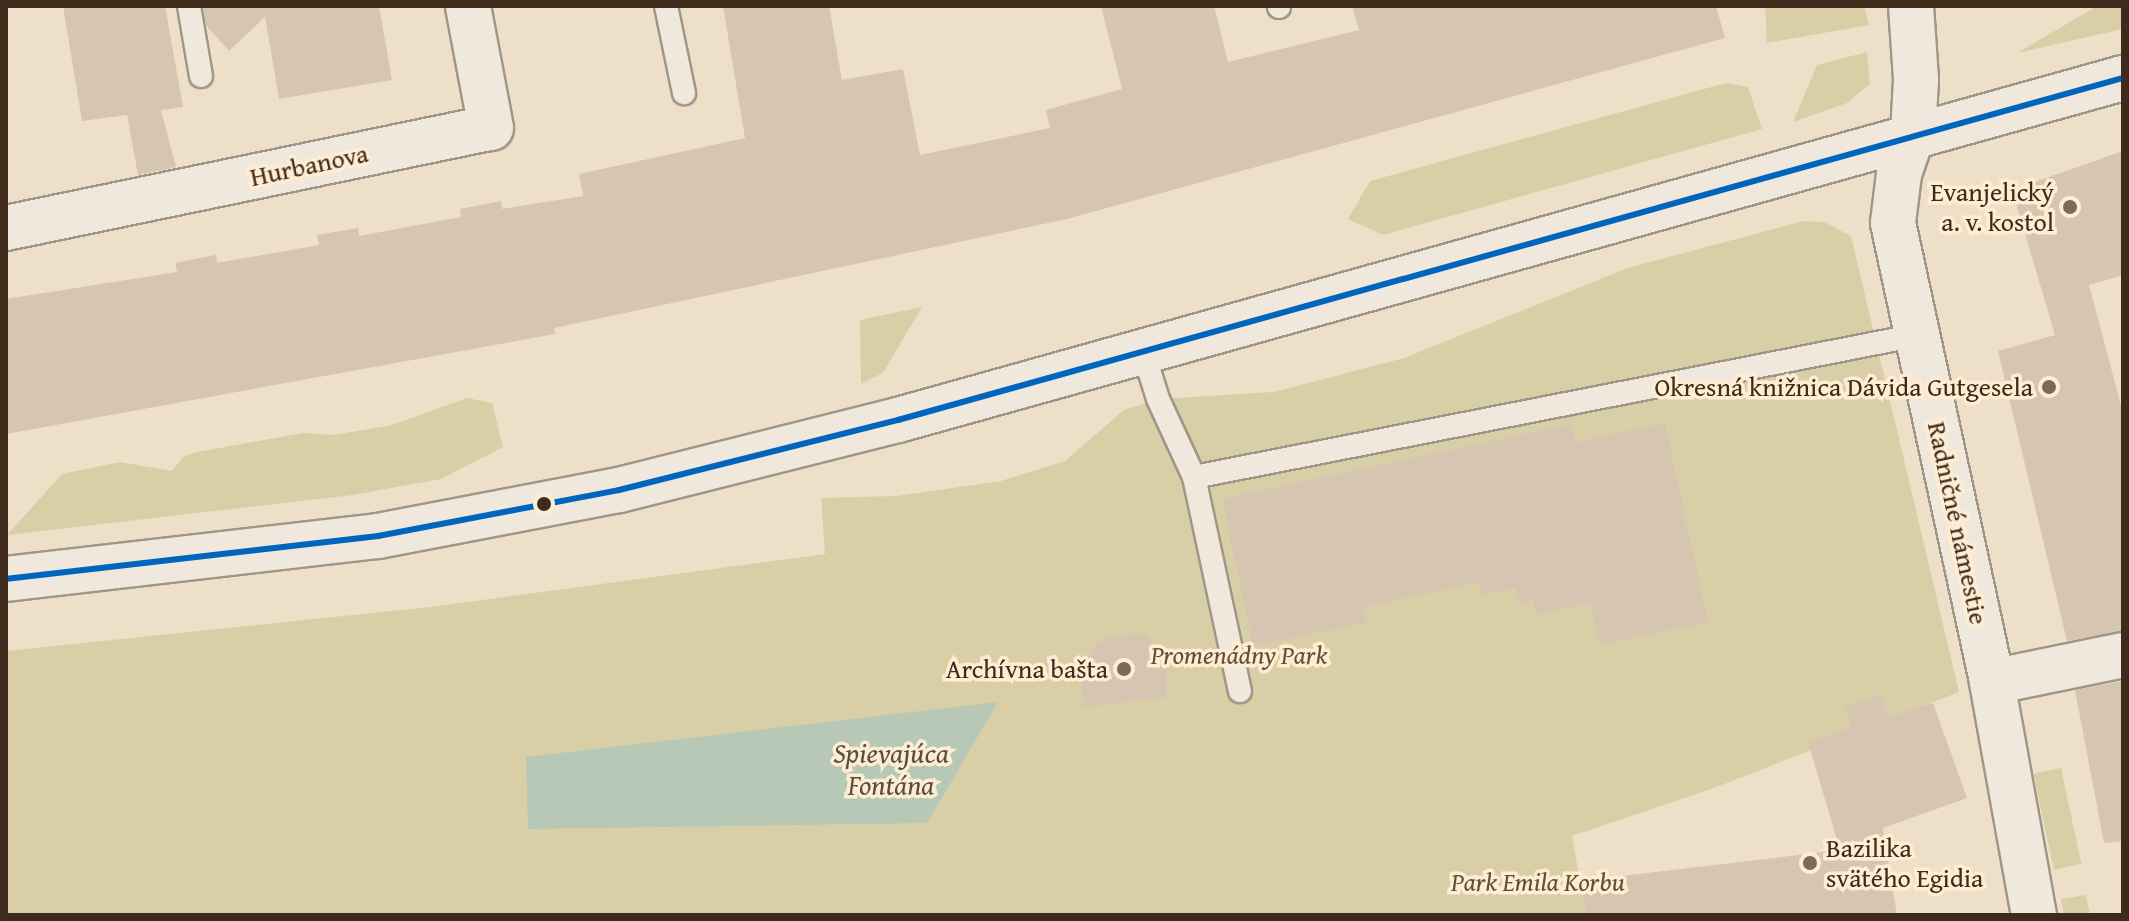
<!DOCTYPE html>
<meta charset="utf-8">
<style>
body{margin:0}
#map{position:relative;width:2129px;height:921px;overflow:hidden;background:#eee0c8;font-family:"Gentium Book Plus",serif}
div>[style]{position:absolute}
.green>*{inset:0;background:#d9cfa6;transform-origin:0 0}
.water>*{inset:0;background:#b7c8b6}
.building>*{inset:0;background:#d5c5b1}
.roads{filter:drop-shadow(2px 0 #a09687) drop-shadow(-2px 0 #a09687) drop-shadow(0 2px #a09687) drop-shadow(0 -2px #a09687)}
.lane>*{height:22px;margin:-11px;padding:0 11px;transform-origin:11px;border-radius:11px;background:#f0e8dc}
.street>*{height:44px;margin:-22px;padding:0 22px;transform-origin:22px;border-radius:22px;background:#f0e8dc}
.secondary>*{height:44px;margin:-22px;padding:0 22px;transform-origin:22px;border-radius:22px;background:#f0e8dc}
.bus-1>*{height:6px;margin:-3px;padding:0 3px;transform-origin:3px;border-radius:3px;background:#0065bd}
.dots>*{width:22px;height:22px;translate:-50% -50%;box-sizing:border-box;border:4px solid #feedd2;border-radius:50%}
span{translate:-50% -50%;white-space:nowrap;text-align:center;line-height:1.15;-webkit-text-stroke:7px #feedd2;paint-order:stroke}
.street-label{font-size:26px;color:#3e2b1c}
.poi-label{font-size:26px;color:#3e2b1c}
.right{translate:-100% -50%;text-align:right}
.left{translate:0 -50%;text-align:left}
.park-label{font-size:26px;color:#605038;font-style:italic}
.water-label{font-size:28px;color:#565040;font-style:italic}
.frame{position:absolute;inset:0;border:8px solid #3e2b1c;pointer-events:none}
</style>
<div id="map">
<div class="green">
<div style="clip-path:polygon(1765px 6px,1864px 6px,1869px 25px,1767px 43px)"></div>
<div style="clip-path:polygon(2097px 6px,2123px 6px,2123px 29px,2017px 53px)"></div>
<div style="clip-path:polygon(1867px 52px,1870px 84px,1847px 103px,1793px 122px,1817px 65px)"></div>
<div style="clip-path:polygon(1726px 83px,1748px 87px,1762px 129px,1383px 235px,1348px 219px,1370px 181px)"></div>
<div style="clip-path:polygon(1803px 221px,1824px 222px,1851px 236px,1959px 692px,1714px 788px,1572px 836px,1586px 915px,6px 915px,6px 651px,430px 607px,825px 554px,821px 498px,897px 496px,1001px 481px,1065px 461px,1124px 410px,1158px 399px,1274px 392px,1404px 358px,1628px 268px)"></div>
<div style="clip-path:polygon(922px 307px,883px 373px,861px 384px,860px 320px)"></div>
<div style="clip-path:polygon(467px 398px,492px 403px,503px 447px,441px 479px,353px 495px,7px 535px,62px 474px,120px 462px,172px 471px,183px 457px,197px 452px,303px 433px,334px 435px,392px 425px)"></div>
<div style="left:2061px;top:768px;width:98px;height:28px;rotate:78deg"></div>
<div style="clip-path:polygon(2086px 895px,2090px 915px,2064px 915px,2061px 899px)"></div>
</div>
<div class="water">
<div style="clip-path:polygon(998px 702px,927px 823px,528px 829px,526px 757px)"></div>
</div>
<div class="building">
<div style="clip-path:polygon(63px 6px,165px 6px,183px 107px,161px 110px,176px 167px,138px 175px,127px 115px,82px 121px)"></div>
<div style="clip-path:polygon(203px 6px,379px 6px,392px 80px,279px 99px,265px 17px,229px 51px,206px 25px)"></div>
<div style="clip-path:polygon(723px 6px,829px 6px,842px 80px,903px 69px,920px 155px,1050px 128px,1046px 110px,1122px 89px,1101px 6px,1214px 6px,1228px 62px,1359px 30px,1352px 6px,1716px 6px,1725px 38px,1067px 219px,554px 328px,555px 334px,6px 434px,6px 299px,177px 272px,175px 263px,216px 255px,217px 263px,319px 245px,317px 235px,358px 228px,359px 236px,461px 217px,460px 209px,501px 201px,502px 209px,583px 196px,579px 174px,745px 138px)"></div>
<div style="clip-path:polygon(2123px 151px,2123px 275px,2089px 285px,2123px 413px,2123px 631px,2067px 641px,1998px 351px,2055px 335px,2012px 190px)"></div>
<div style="clip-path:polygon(1665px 423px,1708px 622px,1599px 645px,1590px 603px,1536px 615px,1533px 600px,1518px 603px,1515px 588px,1482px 595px,1479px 582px,1364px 607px,1367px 622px,1253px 646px,1222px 499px,1572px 424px,1576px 442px)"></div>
<div style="clip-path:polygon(1142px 634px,1153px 641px,1166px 666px,1167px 697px,1084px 707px,1081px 672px,1096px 644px,1111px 636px)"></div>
<div style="clip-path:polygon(2123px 681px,2123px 841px,2104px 843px,2075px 690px)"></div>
<div style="clip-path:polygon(1881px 695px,1888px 717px,1933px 703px,1967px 798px,1883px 828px,1897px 915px,1586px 915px,1580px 881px,1840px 850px,1808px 742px,1852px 727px,1844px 708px)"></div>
</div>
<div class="roads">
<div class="lane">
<div style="left:189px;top:6px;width:71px;rotate:80.3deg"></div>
<div style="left:666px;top:6px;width:89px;rotate:78.3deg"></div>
<div style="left:1279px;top:6px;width:1px;rotate:90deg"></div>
<div style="left:1143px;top:351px;width:50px;rotate:72.6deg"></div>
<div style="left:1158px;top:399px;width:86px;rotate:65.2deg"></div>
<div style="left:1194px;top:477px;width:219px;rotate:77.9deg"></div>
<div style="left:1194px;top:477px;width:738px;rotate:-11.1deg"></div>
</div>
<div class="street">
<div style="left:1911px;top:6px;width:74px;rotate:86.1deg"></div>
<div style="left:1916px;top:80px;width:53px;rotate:93.2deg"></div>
<div style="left:1913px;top:133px;width:43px;rotate:108.9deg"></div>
<div style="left:1899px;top:174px;width:49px;rotate:97deg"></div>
<div style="left:1893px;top:223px;width:470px;rotate:77.8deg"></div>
<div style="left:1992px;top:682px;width:237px;rotate:79.8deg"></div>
<div style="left:6px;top:228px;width:495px;rotate:-11.7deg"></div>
<div style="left:491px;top:128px;width:124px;rotate:-100.7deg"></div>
<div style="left:1992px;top:682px;width:134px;rotate:-11.6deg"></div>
</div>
<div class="secondary">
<div style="left:6px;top:579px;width:374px;rotate:-6.6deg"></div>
<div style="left:378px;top:536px;width:245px;rotate:-10.8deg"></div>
<div style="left:619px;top:490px;width:288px;rotate:-14.1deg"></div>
<div style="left:898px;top:420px;width:1272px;rotate:-15.6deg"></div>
</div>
</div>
<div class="bus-1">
<div style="left:6px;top:579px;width:374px;rotate:-6.6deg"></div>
<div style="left:378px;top:536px;width:245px;rotate:-10.8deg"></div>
<div style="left:619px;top:490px;width:288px;rotate:-14.1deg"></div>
<div style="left:898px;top:420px;width:1272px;rotate:-15.6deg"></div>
</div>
<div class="dots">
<div style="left:2070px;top:207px;background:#7c6a58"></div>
<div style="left:2049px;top:387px;background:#7c6a58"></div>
<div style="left:544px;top:504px;background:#3e2b1c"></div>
<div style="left:1124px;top:669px;background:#7c6a58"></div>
<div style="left:1810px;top:863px;background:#7c6a58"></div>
</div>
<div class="street-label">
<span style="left:309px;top:165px;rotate:-12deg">Hurbanova</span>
<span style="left:1958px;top:523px;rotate:78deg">Radničné námestie</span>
</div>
<div class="poi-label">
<span class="right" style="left:2054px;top:207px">Evanjelický<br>a. v. kostol</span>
<span class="right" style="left:2033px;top:387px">Okresná knižnica Dávida Gutgesela</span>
<span class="right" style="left:1108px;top:669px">Archívna bašta</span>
<span class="left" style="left:1826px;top:863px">Bazilika<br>svätého Egidia</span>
</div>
<div class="park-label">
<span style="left:1239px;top:655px">Promenádny Park</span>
<span style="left:1538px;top:882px">Park Emila Korbu</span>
</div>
<div class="water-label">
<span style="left:891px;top:769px">Spievajúca<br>Fontána</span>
</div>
<div class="frame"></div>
</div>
